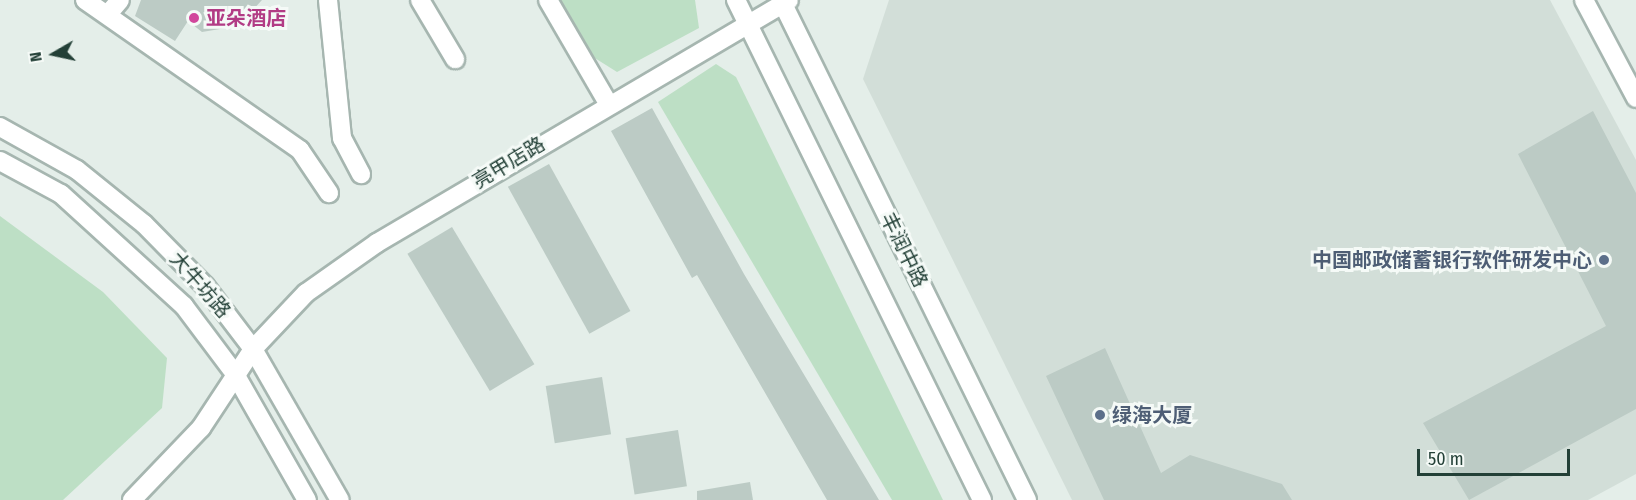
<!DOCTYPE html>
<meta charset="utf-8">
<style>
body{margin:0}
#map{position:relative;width:1636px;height:500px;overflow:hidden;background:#e4eee9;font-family:"Fira Sans Condensed","Noto Sans SC",sans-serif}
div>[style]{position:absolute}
.built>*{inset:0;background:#d2ded8}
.green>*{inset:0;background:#bddfc5}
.building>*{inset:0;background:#bccbc5;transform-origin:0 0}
.roads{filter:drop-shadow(2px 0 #a6b6b0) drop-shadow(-2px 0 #a6b6b0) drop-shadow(0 2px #a6b6b0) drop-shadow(0 -2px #a6b6b0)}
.minor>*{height:18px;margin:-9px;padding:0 9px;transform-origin:9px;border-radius:9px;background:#fff}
.tertiary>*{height:18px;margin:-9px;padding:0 9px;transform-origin:9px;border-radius:9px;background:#fff}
.dots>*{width:16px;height:16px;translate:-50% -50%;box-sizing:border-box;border:3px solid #f5faf7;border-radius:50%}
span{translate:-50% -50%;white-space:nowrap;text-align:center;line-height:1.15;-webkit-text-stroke:6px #f5faf7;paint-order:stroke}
.hotel-label{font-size:20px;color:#b23c85;font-weight:700}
.left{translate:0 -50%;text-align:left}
.street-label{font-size:20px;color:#234037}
.service-label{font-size:20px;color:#4e5e75;font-weight:700}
.right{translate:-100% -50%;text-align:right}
.north{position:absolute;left:24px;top:24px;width:60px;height:60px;-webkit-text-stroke:4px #f5faf7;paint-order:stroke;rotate:261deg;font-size:16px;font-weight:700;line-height:24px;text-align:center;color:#234037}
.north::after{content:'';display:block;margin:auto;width:21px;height:27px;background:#234037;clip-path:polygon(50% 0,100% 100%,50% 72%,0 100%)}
.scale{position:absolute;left:1417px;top:449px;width:153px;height:27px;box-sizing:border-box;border:3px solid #234037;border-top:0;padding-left:8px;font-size:18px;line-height:21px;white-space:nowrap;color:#234037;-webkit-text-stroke:4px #f5faf7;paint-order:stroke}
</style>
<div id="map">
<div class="built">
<div style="clip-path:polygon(889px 0,1550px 0,1636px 160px,1636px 474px,1588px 500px,1072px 500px,863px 79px)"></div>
</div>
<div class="green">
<div style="clip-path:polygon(559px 0,695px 0,699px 28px,617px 72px,590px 55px)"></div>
<div style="clip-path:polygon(716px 64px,736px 77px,943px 500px,892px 500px,658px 102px)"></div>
<div style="clip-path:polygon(0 216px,103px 292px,167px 358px,162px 408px,63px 500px,0 500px)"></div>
</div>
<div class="building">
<div style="clip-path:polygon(141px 0,262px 0,238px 26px,202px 32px,188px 21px,175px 41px,135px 16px)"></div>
<div style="clip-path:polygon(652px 108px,744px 274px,879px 500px,827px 500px,697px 275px,692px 278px,611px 131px)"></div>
<div style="clip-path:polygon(1593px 111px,1636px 193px,1636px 409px,1469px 500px,1423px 423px,1606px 326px,1518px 154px)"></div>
<div style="left:549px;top:164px;width:168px;height:47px;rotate:61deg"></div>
<div style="left:452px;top:227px;width:160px;height:52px;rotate:59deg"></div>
<div style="clip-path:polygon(1105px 348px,1161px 473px,1190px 455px,1282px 484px,1292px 500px,1104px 500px,1046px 376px)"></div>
<div style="left:602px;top:377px;width:58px;height:57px;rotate:81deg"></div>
<div style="left:678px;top:430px;width:57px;height:53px;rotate:81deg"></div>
<div style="clip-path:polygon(750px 482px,753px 500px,697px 500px,697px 491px)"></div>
</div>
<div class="roads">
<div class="minor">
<div style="left:85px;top:0;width:262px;rotate:34.9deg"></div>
<div style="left:300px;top:150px;width:52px;rotate:56deg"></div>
<div style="left:328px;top:0;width:139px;rotate:84.2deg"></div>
<div style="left:342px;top:138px;width:41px;rotate:62.2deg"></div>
<div style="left:420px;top:0;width:69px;rotate:59.3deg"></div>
<div style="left:548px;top:0;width:119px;rotate:59.8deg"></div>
<div style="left:1584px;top:0;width:111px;rotate:62deg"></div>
<div style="left:108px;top:14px;width:18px;rotate:-49deg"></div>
<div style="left:253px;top:349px;width:77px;rotate:-46.6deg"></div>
<div style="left:306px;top:293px;width:87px;rotate:-35.2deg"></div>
<div style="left:377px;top:243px;width:478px;rotate:-30.5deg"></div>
</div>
<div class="tertiary">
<div style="left:736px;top:0;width:557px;rotate:63.8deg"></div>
<div style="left:781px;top:0;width:557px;rotate:63.8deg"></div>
<div style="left:0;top:127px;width:88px;rotate:29.2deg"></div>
<div style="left:77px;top:170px;width:86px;rotate:38.9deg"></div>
<div style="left:144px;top:224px;width:87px;rotate:45.5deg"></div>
<div style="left:205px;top:286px;width:79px;rotate:52.7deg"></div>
<div style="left:253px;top:349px;width:174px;rotate:60.1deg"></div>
<div style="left:0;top:161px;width:69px;rotate:28.4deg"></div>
<div style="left:61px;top:194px;width:166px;rotate:42.3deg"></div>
<div style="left:184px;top:306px;width:85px;rotate:53.1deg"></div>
<div style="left:235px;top:374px;width:145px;rotate:60.3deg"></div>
<div style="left:132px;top:500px;width:100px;rotate:-46.2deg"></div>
<div style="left:201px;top:428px;width:95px;rotate:-56.6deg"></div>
</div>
</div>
<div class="dots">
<div style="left:194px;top:18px;background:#d1479c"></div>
<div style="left:1604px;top:260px;background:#5c6f8a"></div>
<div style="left:1100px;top:415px;background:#5c6f8a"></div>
</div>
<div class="hotel-label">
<span class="left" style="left:206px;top:18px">亚朵酒店</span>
</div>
<div class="street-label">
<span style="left:509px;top:163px;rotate:-31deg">亮甲店路</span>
<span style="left:904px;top:250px;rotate:64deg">丰润中路</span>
<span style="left:200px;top:285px;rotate:49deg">大牛坊路</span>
</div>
<div class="service-label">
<span class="right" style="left:1592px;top:260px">中国邮政储蓄银行软件研发中心</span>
<span class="left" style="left:1112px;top:415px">绿海大厦</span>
</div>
<div class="north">N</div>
<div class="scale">50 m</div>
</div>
